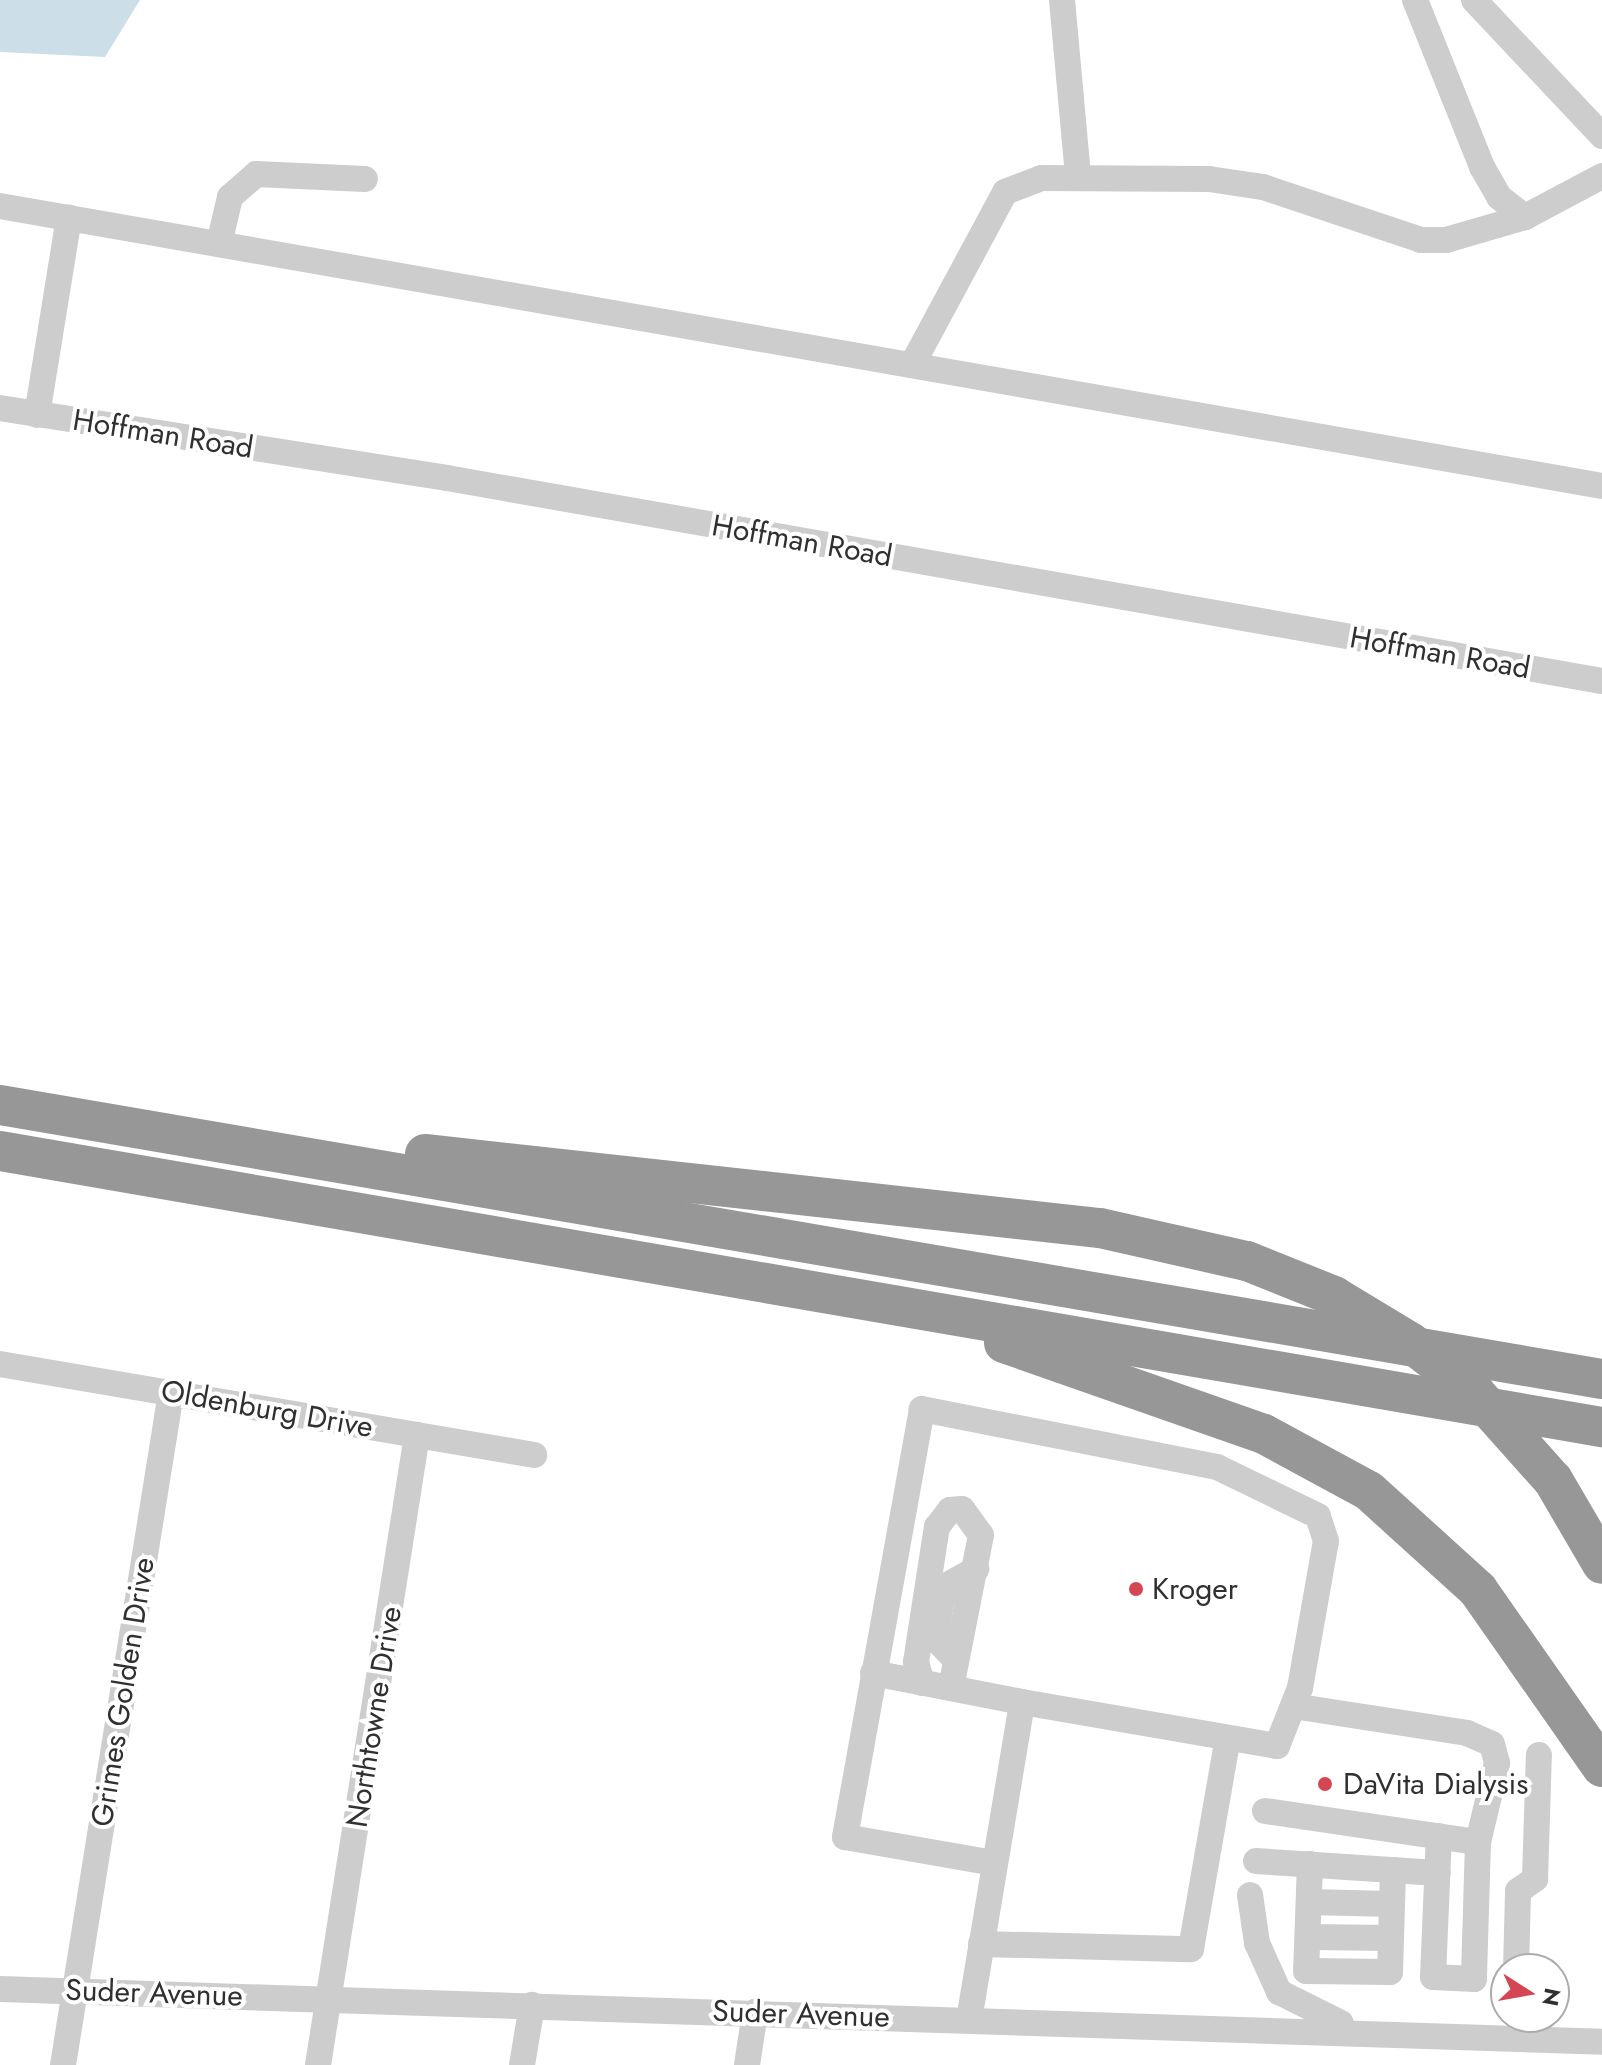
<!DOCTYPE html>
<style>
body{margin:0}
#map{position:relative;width:1602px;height:2065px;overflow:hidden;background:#fff;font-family:Jost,sans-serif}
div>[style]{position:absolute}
.water>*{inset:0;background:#ccdee7}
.minor>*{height:26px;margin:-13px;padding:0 13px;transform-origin:13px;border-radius:13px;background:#cdcdcd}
.highway>*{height:40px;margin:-20px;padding:0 20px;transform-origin:20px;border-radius:20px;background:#979797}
.highway-bridge>*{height:40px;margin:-20px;padding:0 20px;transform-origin:20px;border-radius:20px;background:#979797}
.dots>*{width:22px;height:22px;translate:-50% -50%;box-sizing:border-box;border:4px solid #fff;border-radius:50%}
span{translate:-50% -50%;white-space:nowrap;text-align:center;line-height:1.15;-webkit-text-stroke:8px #fff;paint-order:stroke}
.street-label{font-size:30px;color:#303030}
.poi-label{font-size:30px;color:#303030}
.left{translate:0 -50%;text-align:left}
.north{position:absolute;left:1490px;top:1953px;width:80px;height:80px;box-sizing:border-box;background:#fff;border:2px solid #acacac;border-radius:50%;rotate:101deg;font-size:22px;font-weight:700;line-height:32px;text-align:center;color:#303030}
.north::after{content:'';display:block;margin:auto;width:28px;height:36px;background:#d44654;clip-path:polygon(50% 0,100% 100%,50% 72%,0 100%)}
</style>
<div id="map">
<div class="water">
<div style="clip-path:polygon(0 0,140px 0,105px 57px,0 52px)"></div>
</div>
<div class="minor">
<div style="left:1062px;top:0;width:176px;rotate:84.8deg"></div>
<div style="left:1415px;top:0;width:180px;rotate:68.1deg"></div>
<div style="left:1482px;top:167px;width:34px;rotate:60deg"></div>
<div style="left:1499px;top:197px;width:33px;rotate:38deg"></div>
<div style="left:1474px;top:0;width:187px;rotate:46.7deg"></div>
<div style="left:0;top:206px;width:1626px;rotate:9.91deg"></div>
<div style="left:219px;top:244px;width:48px;rotate:-76.8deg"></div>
<div style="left:230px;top:197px;width:35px;rotate:-41deg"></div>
<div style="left:256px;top:174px;width:109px;rotate:2.6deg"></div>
<div style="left:912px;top:365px;width:196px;rotate:-61.7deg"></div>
<div style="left:1005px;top:192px;width:39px;rotate:-21deg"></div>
<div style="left:1041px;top:178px;width:168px;rotate:0.3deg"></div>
<div style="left:1209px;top:179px;width:55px;rotate:8.4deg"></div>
<div style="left:1263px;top:187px;width:167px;rotate:18.5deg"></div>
<div style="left:1421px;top:240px;width:25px"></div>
<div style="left:1446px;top:240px;width:82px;rotate:-16.2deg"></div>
<div style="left:1525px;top:217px;width:87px;rotate:-28deg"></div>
<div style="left:0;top:408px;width:452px;rotate:8.9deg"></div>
<div style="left:447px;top:478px;width:1173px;rotate:9.97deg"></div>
<div style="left:37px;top:415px;width:200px;rotate:-80.8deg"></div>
<div style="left:0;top:1364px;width:542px;rotate:9.67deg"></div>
<div style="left:956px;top:1660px;width:30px;rotate:-134deg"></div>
<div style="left:935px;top:1638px;width:40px;rotate:-80deg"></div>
<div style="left:942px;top:1599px;width:18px;rotate:-61deg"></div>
<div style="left:951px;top:1583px;width:29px;rotate:-29deg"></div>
<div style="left:873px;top:1673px;width:152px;rotate:11deg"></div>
<div style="left:922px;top:1683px;width:22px;rotate:-106deg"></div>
<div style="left:916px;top:1662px;width:137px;rotate:-81.2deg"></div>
<div style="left:937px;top:1527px;width:21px;rotate:-53deg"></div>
<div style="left:950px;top:1510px;width:12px;rotate:-5deg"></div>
<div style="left:962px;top:1509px;width:32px;rotate:54deg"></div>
<div style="left:981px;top:1535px;width:156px;rotate:101.1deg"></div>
<div style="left:1293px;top:1706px;width:176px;rotate:8.8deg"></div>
<div style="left:1467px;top:1733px;width:27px;rotate:24deg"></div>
<div style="left:1492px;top:1744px;width:20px;rotate:75deg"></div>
<div style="left:1497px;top:1763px;width:81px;rotate:103.5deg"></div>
<div style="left:1478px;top:1842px;width:137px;rotate:91.7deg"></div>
<div style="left:1474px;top:1979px;width:41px;rotate:-177.2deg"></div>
<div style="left:1433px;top:1977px;width:141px;rotate:-87.6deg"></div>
<div style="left:1265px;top:1811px;width:215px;rotate:8.3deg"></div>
<div style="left:1256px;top:1861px;width:182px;rotate:3.8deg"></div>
<div style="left:1310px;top:1864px;width:107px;rotate:92.1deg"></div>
<div style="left:1306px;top:1971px;width:84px;rotate:0.7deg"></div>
<div style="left:1390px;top:1972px;width:102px;rotate:-88.3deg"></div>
<div style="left:1250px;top:1895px;width:49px;rotate:81.7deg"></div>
<div style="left:1257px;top:1943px;width:54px;rotate:65.8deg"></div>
<div style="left:1279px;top:1992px;width:69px;rotate:26.6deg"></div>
<div style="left:1309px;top:1902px;width:83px;rotate:1.4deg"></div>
<div style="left:1308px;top:1937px;width:83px;rotate:0.7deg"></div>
<div style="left:981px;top:1944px;width:210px;rotate:1.4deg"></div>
<div style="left:1191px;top:1949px;width:214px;rotate:-80.1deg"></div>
<div style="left:1516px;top:1969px;width:78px;rotate:-88.5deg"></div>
<div style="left:1518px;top:1891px;width:21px;rotate:-35deg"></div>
<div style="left:1535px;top:1879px;width:124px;rotate:-88.2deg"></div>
<div style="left:0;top:1989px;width:1603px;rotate:1.89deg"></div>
<div style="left:969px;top:2020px;width:322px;rotate:-80.5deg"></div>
<div style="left:1022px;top:1702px;width:259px;rotate:9.8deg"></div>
<div style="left:1277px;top:1746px;width:62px;rotate:-68.4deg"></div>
<div style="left:1300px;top:1688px;width:149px;rotate:-80deg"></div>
<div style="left:1326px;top:1541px;width:26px;rotate:-108deg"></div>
<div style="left:1318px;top:1516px;width:112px;rotate:-154.1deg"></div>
<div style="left:1217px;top:1467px;width:301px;rotate:-168.9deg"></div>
<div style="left:922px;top:1409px;width:435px;rotate:100.2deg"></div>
<div style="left:845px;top:1837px;width:151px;rotate:9.9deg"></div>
<div style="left:63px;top:2065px;width:681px;rotate:-80.87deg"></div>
<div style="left:318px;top:2065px;width:638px;rotate:-81.07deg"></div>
<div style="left:522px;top:2065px;width:61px;rotate:-80.5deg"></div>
<div style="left:747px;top:2065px;width:54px;rotate:-81.4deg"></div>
</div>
<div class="highway">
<div style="left:0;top:1105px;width:1625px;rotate:9.71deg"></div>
<div style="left:0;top:1151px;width:1626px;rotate:9.78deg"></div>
<div style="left:425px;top:1154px;width:679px;rotate:6.26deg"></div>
<div style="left:1100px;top:1228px;width:151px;rotate:12.7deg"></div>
<div style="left:1247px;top:1261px;width:94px;rotate:21.9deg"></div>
<div style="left:1004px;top:1343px;width:275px;rotate:19.3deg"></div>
<div style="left:1264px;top:1434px;width:119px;rotate:28.5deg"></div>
<div style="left:1369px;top:1491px;width:147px;rotate:42.2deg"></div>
<div style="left:1478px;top:1590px;width:216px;rotate:55deg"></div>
<div style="left:1553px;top:1480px;width:97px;rotate:59.7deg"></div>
</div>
<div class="highway-bridge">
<div style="left:1334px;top:1296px;width:89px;rotate:31.2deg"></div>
<div style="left:1410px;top:1342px;width:84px;rotate:38.2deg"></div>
<div style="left:1476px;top:1394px;width:115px;rotate:48.2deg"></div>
</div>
<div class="dots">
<div style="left:1136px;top:1589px;background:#d44654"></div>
<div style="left:1325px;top:1784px;background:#d44654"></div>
</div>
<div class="street-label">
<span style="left:163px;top:434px;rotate:9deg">Hoffman Road</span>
<span style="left:802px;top:541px;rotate:10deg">Hoffman Road</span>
<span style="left:1440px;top:653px;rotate:10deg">Hoffman Road</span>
<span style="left:267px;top:1409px;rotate:10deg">Oldenburg Drive</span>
<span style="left:123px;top:1692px;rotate:-81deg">Grimes Golden Drive</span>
<span style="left:374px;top:1717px;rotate:-81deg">Northtowne Drive</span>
<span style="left:154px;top:1993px;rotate:2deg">Suder Avenue</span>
<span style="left:801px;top:2014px;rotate:2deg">Suder Avenue</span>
</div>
<div class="poi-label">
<span class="left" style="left:1152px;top:1589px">Kroger</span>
<span class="left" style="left:1343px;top:1784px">DaVita Dialysis</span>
</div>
<div class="north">N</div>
</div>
